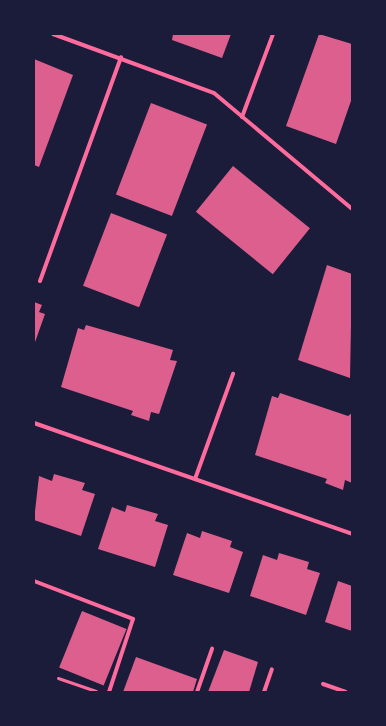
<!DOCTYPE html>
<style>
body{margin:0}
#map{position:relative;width:386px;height:726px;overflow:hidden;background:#1b1b3a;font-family:"Roboto Condensed",sans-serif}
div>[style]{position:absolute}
.building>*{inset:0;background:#dd5f8e;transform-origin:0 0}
.path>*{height:3px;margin:-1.5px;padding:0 1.5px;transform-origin:1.5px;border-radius:1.5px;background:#ff6b9d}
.service>*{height:4px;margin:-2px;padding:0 2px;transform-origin:2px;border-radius:2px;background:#ff6b9d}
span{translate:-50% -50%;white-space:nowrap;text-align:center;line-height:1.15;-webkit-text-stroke:5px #1b1b3a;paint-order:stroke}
.frame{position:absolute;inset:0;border:35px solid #1b1b3a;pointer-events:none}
</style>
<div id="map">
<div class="building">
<div style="clip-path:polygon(173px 34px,231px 34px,222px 58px,172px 40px)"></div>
<div style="clip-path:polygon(319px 34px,352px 44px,352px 98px,336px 144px,286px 126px)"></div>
<div style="clip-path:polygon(34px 59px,73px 75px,39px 167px,34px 165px)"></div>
<div style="left:151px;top:103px;width:60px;height:98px;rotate:21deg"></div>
<div style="left:233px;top:166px;width:99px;height:59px;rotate:39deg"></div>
<div style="left:111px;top:213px;width:60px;height:78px;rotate:21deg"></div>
<div style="clip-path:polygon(327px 265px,352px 274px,350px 378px,298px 360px)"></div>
<div style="clip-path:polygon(34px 302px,42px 305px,39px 312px,45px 314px,34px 345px)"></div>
<div style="clip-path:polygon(86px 325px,173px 350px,170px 360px,177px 361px,159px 414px,151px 412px,149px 421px,131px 415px,133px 411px,61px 387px,78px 328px,84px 330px)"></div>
<div style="clip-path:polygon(280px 393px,348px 416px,352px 413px,352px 483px,345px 480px,343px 490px,325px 483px,327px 479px,255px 455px,272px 396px,278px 398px)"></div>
<div style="clip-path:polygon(54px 474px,85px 483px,82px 490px,95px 494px,81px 536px,34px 520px,39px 476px,52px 481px)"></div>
<div style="clip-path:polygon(127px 505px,158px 514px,155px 521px,168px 525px,155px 567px,98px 549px,112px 507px,125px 512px)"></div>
<div style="clip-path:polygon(202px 531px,232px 541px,230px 547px,243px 552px,229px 593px,173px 575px,187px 533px,200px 538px)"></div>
<div style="clip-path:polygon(279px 553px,309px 562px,307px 569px,320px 573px,306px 615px,250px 596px,263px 555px,277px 560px)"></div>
<div style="clip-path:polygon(338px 581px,352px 586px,352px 631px,325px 622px)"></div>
<div style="left:82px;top:611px;width:48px;height:61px;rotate:22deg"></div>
<div style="clip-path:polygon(224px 650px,258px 662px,249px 692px,208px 692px)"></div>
<div style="clip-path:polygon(136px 657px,197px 679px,193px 692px,123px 692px)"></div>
</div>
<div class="path">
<div style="left:58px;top:678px;width:40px;rotate:18.9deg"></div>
</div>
<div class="service">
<div style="left:53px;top:34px;width:171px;rotate:20.1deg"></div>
<div style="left:214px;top:93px;width:180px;rotate:40deg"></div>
<div style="left:242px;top:117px;width:89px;rotate:-69.5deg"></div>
<div style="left:40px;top:281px;width:238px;rotate:-70.1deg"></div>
<div style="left:34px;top:423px;width:337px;rotate:19.2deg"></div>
<div style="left:195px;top:479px;width:112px;rotate:-70.1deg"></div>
<div style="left:34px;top:581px;width:106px;rotate:21deg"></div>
<div style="left:133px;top:619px;width:77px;rotate:108.2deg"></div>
<div style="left:323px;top:684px;width:24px;rotate:19deg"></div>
<div style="left:197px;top:692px;width:46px;rotate:-70.8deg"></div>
<div style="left:264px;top:692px;width:24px;rotate:-71deg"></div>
</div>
<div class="frame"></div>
</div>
